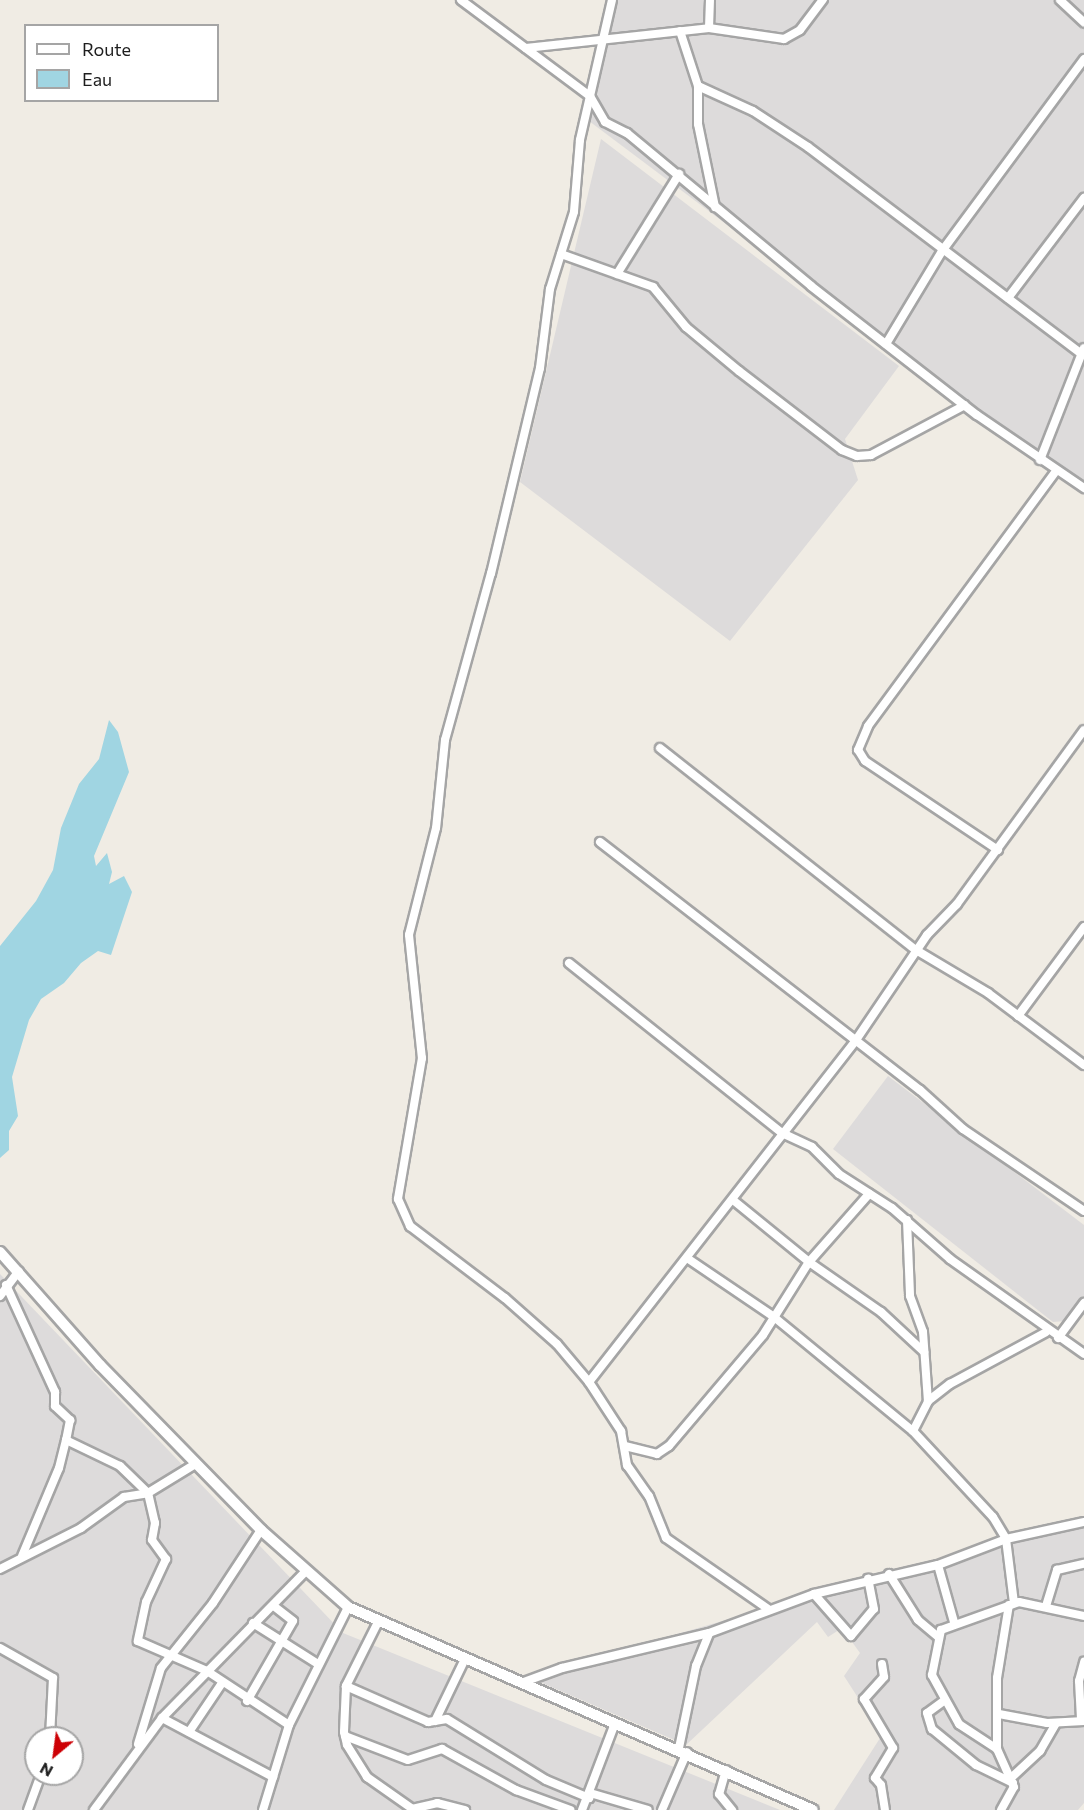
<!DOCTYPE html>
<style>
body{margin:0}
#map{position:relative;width:1084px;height:1810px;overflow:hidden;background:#f0ece4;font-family:Commissioner,sans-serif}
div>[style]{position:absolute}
.residential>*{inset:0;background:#dddbdb}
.water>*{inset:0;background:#a0d5e2}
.roads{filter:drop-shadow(2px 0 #a5a5a5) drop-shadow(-2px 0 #a5a5a5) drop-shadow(0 2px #a5a5a5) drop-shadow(0 -2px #a5a5a5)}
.minor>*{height:8px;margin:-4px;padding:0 4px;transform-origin:4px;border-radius:4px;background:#fff}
.tertiary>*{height:10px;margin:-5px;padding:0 5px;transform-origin:5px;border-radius:5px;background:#fff}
span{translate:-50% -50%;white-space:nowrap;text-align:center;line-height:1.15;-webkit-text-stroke:4.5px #fff;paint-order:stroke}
.legend{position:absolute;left:24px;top:24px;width:195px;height:78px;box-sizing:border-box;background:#fff;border:2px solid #a5a5a5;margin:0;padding:8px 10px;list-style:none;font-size:18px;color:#1e1e1e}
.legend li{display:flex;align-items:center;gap:12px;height:30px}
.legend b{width:30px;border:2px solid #a5a5a5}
.north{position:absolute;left:24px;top:1726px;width:60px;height:60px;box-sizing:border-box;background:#fff;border:2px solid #a5a5a5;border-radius:50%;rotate:209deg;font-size:16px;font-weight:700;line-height:24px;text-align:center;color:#1e1e1e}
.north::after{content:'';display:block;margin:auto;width:21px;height:27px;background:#cd0005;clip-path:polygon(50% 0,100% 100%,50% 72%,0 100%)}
</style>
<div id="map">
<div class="residential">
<div style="clip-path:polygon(614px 0,1084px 0,1084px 493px,585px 118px)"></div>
<div style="clip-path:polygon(601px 139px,899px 366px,845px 439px,858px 480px,730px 641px,520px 482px)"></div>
<div style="clip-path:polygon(888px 1076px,1084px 1225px,1084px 1296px,1065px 1321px,1053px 1322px,833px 1149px)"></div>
<div style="clip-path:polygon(evenodd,0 1274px,343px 1633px,780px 1810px,0 1810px,0 1274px,36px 1738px,72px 1738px,72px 1774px,36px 1774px,36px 1738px)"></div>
<div style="clip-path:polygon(1084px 1517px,1084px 1803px,1078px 1810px,834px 1810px,882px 1735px,844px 1676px,860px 1653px,842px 1628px,828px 1637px,817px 1622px,686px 1745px,528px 1677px)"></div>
</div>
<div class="water">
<div style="clip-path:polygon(109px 720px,118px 732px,129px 772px,94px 856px,96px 866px,107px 853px,112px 872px,109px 884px,124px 876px,132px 892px,111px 955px,98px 951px,81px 963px,64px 983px,41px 999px,29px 1020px,12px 1077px,18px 1116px,9px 1131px,9px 1150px,0 1158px,0 946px,36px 901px,53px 870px,61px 828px,79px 784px,99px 759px)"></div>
</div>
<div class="roads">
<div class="minor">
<div style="left:461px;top:0;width:161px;rotate:36.7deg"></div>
<div style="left:590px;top:96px;width:30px;rotate:60deg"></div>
<div style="left:605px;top:122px;width:25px;rotate:27deg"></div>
<div style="left:627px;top:133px;width:239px;rotate:39.7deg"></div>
<div style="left:811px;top:286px;width:210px;rotate:37.9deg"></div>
<div style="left:977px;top:415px;width:130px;rotate:34.3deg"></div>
<div style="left:612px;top:0;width:144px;rotate:102.9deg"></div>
<div style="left:580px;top:140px;width:72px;rotate:94.8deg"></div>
<div style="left:574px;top:212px;width:81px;rotate:107.3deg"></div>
<div style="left:550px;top:289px;width:80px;rotate:97.2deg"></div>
<div style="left:540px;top:368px;width:211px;rotate:103.4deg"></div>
<div style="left:491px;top:573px;width:173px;rotate:105.4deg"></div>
<div style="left:445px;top:740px;width:88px;rotate:95.8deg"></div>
<div style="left:436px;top:828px;width:110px;rotate:104.2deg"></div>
<div style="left:409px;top:935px;width:124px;rotate:84deg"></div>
<div style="left:422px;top:1058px;width:143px;rotate:99.7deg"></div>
<div style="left:398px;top:1199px;width:30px;rotate:66deg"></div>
<div style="left:410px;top:1226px;width:119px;rotate:37.2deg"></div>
<div style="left:505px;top:1298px;width:69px;rotate:41.5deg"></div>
<div style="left:557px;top:1344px;width:50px;rotate:49.9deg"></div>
<div style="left:589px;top:1382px;width:59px;rotate:56.9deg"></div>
<div style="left:621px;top:1431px;width:35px;rotate:80deg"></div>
<div style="left:627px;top:1465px;width:38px;rotate:55deg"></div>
<div style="left:649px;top:1496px;width:45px;rotate:68deg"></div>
<div style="left:666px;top:1538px;width:124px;rotate:34.8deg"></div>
<div style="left:1060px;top:0;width:33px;rotate:43deg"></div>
<div style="left:709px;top:28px;width:28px;rotate:-88deg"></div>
<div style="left:680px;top:31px;width:58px;rotate:71.9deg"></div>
<div style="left:698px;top:86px;width:38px;rotate:90deg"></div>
<div style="left:698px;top:124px;width:85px;rotate:78.4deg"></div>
<div style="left:526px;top:48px;width:184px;rotate:-6.2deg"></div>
<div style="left:709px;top:28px;width:76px;rotate:8.3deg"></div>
<div style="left:784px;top:39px;width:18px;rotate:-29deg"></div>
<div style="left:800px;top:30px;width:38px;rotate:-53deg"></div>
<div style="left:698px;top:86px;width:60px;rotate:24.4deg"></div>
<div style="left:753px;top:111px;width:66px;rotate:33.2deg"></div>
<div style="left:808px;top:147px;width:341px;rotate:37.1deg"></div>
<div style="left:561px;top:254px;width:98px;rotate:19.7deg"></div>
<div style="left:653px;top:287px;width:52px;rotate:50.5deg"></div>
<div style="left:686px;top:327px;width:69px;rotate:39.7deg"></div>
<div style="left:739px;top:371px;width:130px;rotate:37.5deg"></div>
<div style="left:842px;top:450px;width:16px;rotate:22deg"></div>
<div style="left:857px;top:456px;width:14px;rotate:-4deg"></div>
<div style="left:871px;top:455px;width:106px;rotate:-28deg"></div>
<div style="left:617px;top:274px;width:118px;rotate:-58.2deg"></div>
<div style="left:1008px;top:298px;width:126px;rotate:-52.8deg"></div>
<div style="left:886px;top:344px;width:109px;rotate:-58.9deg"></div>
<div style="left:942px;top:251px;width:239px;rotate:-53.5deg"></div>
<div style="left:1040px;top:460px;width:120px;rotate:-68.6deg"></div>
<div style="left:660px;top:748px;width:326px;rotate:38.3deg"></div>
<div style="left:916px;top:950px;width:84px;rotate:30.8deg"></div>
<div style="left:988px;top:993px;width:120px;rotate:36.9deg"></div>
<div style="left:600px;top:842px;width:405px;rotate:37.8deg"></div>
<div style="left:920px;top:1090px;width:58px;rotate:42.2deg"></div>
<div style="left:963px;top:1129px;width:146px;rotate:34.1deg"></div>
<div style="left:998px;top:850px;width:160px;rotate:-146.2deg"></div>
<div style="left:865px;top:761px;width:13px;rotate:-122deg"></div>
<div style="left:858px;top:750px;width:26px;rotate:-67deg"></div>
<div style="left:868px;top:726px;width:317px;rotate:-53.6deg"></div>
<div style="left:569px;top:963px;width:273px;rotate:38.6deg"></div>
<div style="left:782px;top:1133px;width:33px;rotate:25deg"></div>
<div style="left:812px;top:1147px;width:38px;rotate:45deg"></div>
<div style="left:839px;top:1174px;width:63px;rotate:32.7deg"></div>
<div style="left:892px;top:1208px;width:77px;rotate:41.3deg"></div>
<div style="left:950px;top:1259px;width:164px;rotate:35.3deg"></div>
<div style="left:1018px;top:1016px;width:111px;rotate:-53.4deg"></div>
<div style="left:733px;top:1200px;width:98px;rotate:39.2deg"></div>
<div style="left:809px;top:1262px;width:88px;rotate:34.8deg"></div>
<div style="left:881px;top:1312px;width:59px;rotate:42.9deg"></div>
<div style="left:907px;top:1220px;width:76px;rotate:87.7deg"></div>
<div style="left:910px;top:1296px;width:38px;rotate:70deg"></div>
<div style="left:923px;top:1332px;width:69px;rotate:85.9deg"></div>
<div style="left:687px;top:1258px;width:105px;rotate:34.1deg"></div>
<div style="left:774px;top:1317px;width:180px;rotate:39.4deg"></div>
<div style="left:913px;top:1431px;width:117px;rotate:47.1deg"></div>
<div style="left:993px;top:1517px;width:26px;rotate:59deg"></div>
<div style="left:1006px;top:1539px;width:64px;rotate:82.9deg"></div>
<div style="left:6px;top:1285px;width:118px;rotate:65.4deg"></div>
<div style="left:55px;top:1392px;width:14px;rotate:90deg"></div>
<div style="left:55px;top:1406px;width:21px;rotate:43deg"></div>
<div style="left:70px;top:1420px;width:20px;rotate:101deg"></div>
<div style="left:0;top:1296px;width:31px;rotate:-53deg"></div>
<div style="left:1058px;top:1338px;width:44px;rotate:-53.4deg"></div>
<div style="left:589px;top:1382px;width:434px;rotate:-52deg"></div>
<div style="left:856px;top:1040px;width:127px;rotate:-55.9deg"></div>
<div style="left:927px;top:935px;width:43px;rotate:-45.9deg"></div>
<div style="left:957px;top:904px;width:215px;rotate:-53.9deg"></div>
<div style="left:913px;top:1431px;width:34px;rotate:-63deg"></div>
<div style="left:928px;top:1401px;width:28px;rotate:-38deg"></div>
<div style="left:950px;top:1384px;width:109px;rotate:-28.4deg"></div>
<div style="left:625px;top:1446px;width:33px;rotate:14deg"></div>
<div style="left:657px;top:1454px;width:14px;rotate:-34deg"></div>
<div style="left:669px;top:1446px;width:145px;rotate:-49.7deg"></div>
<div style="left:763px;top:1335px;width:86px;rotate:-57.8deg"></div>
<div style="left:809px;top:1262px;width:91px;rotate:-48.6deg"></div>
<div style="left:22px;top:1556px;width:95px;rotate:-67.2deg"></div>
<div style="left:59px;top:1468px;width:29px;rotate:-76deg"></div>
<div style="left:66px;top:1440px;width:60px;rotate:25.7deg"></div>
<div style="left:120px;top:1466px;width:39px;rotate:44deg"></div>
<div style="left:148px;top:1493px;width:31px;rotate:77deg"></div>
<div style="left:155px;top:1523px;width:17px;rotate:100deg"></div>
<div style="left:152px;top:1540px;width:24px;rotate:54deg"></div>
<div style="left:166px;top:1559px;width:47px;rotate:114.9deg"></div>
<div style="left:146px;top:1602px;width:40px;rotate:102deg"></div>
<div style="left:138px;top:1641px;width:75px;rotate:23.5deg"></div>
<div style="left:207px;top:1671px;width:98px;rotate:33.4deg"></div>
<div style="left:938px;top:1565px;width:59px;rotate:74.3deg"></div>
<div style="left:0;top:1569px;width:91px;rotate:-26.8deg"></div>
<div style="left:81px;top:1528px;width:53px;rotate:-35.8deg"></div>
<div style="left:124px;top:1497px;width:24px;rotate:-9deg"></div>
<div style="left:148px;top:1493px;width:57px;rotate:-31.5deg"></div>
<div style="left:889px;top:1574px;width:54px;rotate:57.8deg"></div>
<div style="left:918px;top:1620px;width:26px;rotate:40deg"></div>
<div style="left:814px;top:1594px;width:56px;rotate:48.6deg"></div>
<div style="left:851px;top:1636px;width:35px;rotate:-50deg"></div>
<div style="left:874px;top:1609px;width:31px;rotate:-101deg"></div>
<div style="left:1046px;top:1606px;width:38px;rotate:-73deg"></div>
<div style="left:1057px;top:1570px;width:28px;rotate:-13deg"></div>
<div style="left:378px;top:1622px;width:72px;rotate:116.6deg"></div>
<div style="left:346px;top:1686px;width:46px;rotate:92.5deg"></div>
<div style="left:344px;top:1732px;width:13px;rotate:77deg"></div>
<div style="left:347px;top:1745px;width:38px;rotate:58deg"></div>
<div style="left:367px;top:1777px;width:57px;rotate:35.1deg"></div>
<div style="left:253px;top:1623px;width:77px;rotate:32.2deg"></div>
<div style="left:0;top:1648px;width:61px;rotate:29.5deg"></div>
<div style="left:53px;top:1678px;width:60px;rotate:92.9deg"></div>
<div style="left:882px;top:1664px;width:13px;rotate:81deg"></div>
<div style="left:884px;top:1677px;width:30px;rotate:132deg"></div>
<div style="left:864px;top:1699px;width:57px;rotate:59.4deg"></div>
<div style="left:893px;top:1748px;width:35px;rotate:121deg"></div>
<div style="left:875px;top:1778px;width:9px;rotate:49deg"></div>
<div style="left:881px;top:1785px;width:25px;rotate:81deg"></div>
<div style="left:521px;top:1683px;width:44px;rotate:-20.1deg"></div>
<div style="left:562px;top:1668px;width:151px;rotate:-13.4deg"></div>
<div style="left:709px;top:1633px;width:112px;rotate:-20.4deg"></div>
<div style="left:814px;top:1594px;width:127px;rotate:-13.2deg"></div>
<div style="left:938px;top:1565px;width:73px;rotate:-20.9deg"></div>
<div style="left:1006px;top:1539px;width:80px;rotate:-12.3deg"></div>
<div style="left:346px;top:1686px;width:90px;rotate:23.7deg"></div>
<div style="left:428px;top:1722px;width:19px;rotate:-9deg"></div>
<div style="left:447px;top:1719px;width:116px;rotate:31.6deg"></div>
<div style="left:546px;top:1780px;width:47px;rotate:22.7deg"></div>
<div style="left:945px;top:1700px;width:22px;rotate:144deg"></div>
<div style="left:927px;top:1713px;width:17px;rotate:73deg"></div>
<div style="left:932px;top:1729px;width:57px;rotate:39.3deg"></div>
<div style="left:976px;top:1765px;width:41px;rotate:25.9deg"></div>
<div style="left:247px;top:1701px;width:92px;rotate:-60.1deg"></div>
<div style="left:293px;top:1621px;width:23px;rotate:-142deg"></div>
<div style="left:999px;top:1714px;width:49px;rotate:10.6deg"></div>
<div style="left:1047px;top:1723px;width:37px;rotate:-3deg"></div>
<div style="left:162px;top:1718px;width:126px;rotate:28deg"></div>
<div style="left:1081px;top:1719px;width:38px;rotate:-93deg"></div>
<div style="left:1079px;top:1681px;width:20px;rotate:-75deg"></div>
<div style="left:435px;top:1721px;width:69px;rotate:-64.2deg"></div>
<div style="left:189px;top:1732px;width:59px;rotate:-56deg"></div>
<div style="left:345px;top:1736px;width:67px;rotate:20.9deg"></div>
<div style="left:408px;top:1760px;width:36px;rotate:-18deg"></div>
<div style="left:442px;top:1749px;width:85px;rotate:29deg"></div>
<div style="left:516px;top:1790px;width:58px;rotate:20.3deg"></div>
<div style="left:138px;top:1744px;width:79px;rotate:-73.2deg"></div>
<div style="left:161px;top:1668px;width:83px;rotate:-51.3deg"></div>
<div style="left:213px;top:1603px;width:87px;rotate:-56.7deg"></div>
<div style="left:679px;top:1748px;width:84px;rotate:-78.3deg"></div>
<div style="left:696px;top:1666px;width:35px;rotate:-68deg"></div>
<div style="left:997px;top:1749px;width:45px;rotate:-146.7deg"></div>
<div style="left:959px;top:1724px;width:56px;rotate:-118.9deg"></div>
<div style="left:932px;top:1675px;width:46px;rotate:-78.7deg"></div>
<div style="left:941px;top:1630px;width:83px;rotate:-19.7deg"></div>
<div style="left:1019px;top:1602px;width:66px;rotate:12.2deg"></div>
<div style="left:726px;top:1770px;width:25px;rotate:106deg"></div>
<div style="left:719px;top:1794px;width:21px;rotate:51deg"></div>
<div style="left:1011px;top:1778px;width:40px;rotate:-43deg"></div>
<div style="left:1040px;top:1751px;width:32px;rotate:-60deg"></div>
<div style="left:590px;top:1793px;width:60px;rotate:16.3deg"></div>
<div style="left:412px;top:1809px;width:26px;rotate:-13deg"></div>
<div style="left:437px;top:1803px;width:29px;rotate:14deg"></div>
<div style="left:28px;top:1810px;width:38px;rotate:-70deg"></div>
<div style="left:94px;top:1810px;width:114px;rotate:-53.5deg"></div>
<div style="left:162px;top:1718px;width:204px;rotate:-45.6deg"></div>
<div style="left:263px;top:1810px;width:89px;rotate:-73deg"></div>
<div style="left:289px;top:1725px;width:132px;rotate:-63.4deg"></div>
<div style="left:582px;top:1810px;width:93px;rotate:-69.2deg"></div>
<div style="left:662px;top:1810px;width:63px;rotate:-66.7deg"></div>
<div style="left:1001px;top:1810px;width:26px;rotate:-61deg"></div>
<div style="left:1014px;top:1787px;width:42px;rotate:-114.1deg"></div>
<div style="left:997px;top:1749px;width:71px;rotate:-90deg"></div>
<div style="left:997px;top:1678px;width:74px;rotate:-80.7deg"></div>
</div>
<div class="tertiary">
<div style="left:0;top:1252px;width:151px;rotate:48.5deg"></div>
<div style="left:100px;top:1365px;width:231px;rotate:45.7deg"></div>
<div style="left:261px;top:1530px;width:116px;rotate:41.5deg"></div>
<div style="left:348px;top:1607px;width:507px;rotate:23.58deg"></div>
</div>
</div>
<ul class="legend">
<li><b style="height:8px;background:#fff"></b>Route</li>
<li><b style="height:16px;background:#a0d5e2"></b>Eau</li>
</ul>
<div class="north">N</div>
</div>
